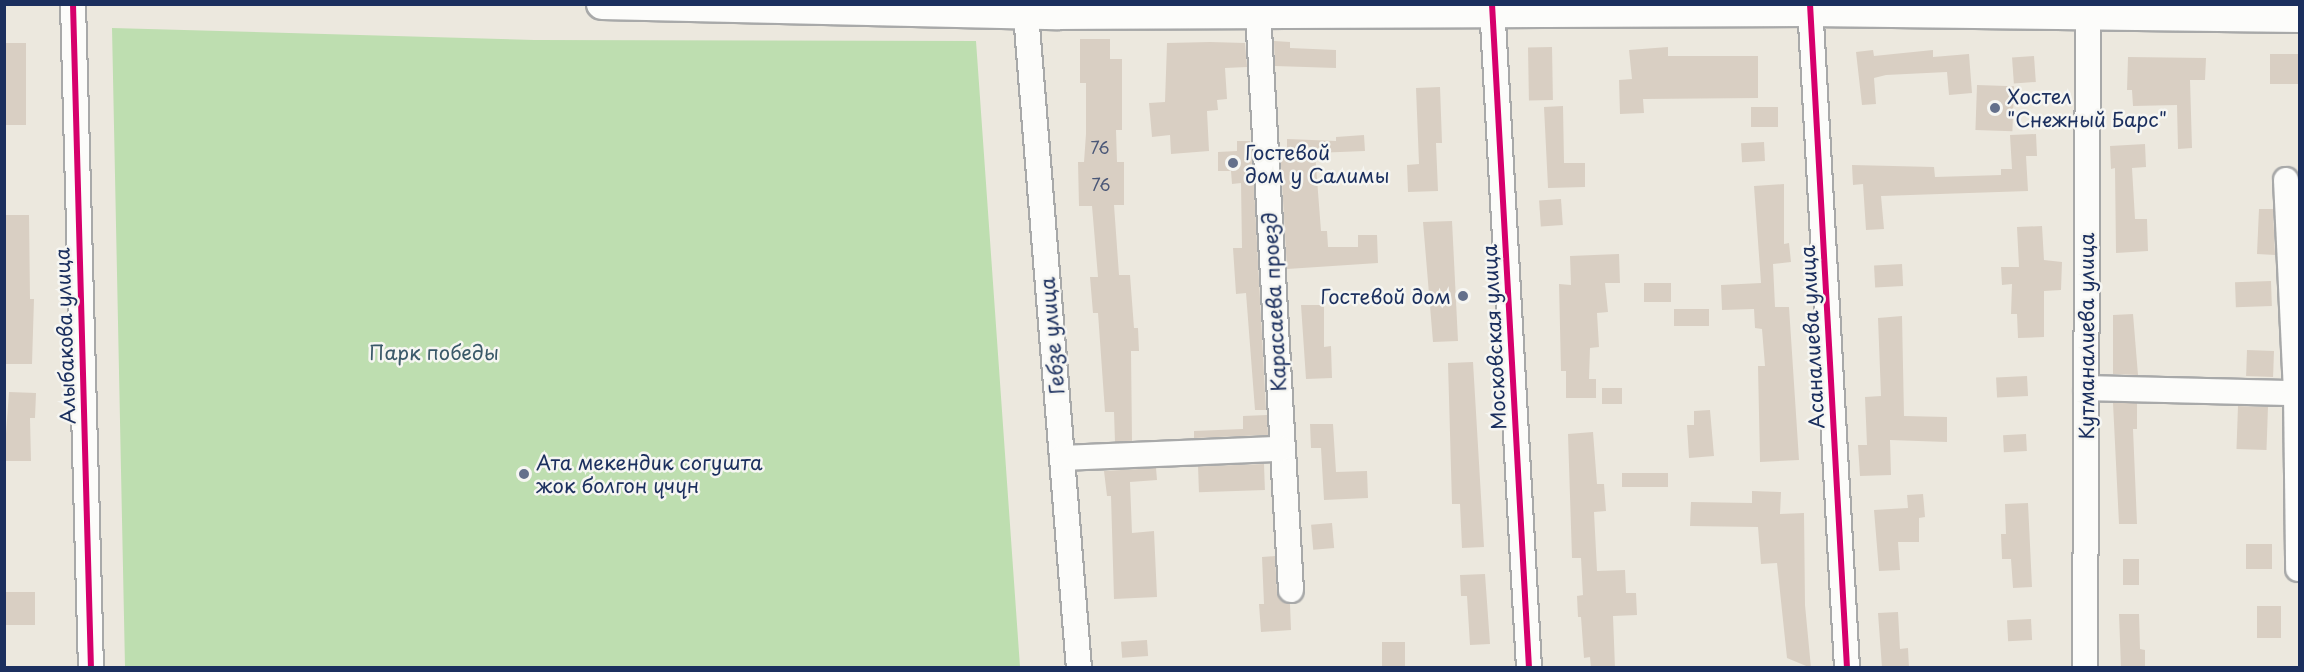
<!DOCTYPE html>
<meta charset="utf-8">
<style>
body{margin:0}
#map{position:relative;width:2304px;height:672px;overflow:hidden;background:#ece8de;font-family:"Playpen Sans",sans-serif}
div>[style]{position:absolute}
.green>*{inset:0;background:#bedeb0}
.building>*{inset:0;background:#d9cfc3;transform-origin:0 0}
.roads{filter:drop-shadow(2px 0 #a8a9a9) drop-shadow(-2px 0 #a8a9a9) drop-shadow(0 2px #a8a9a9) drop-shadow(0 -2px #a8a9a9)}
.minor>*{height:24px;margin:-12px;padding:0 12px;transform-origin:12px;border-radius:12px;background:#fcfcfa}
.major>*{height:30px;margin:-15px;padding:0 15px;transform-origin:15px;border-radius:15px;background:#fcfcfa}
.cycleway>*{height:6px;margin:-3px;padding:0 3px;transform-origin:3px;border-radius:3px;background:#d6006c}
.dots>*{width:16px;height:16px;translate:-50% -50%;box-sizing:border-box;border:3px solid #f6f6f2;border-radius:50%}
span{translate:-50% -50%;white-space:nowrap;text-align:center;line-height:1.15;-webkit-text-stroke:5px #f6f6f2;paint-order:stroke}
.number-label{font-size:16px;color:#4a5777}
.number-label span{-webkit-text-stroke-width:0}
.poi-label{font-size:20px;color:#1b2f5e}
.left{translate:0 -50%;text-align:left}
.right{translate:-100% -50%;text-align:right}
.street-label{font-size:20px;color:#1b2f5e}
.park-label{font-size:20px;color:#3a5969}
.frame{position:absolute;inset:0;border:6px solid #1b2f5e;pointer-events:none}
</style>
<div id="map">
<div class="green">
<div style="clip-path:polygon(112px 28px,534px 40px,976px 41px,1020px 667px,125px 667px)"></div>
</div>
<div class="building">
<div style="clip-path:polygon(1080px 39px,1110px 39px,1110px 59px,1122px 59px,1122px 130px,1116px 130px,1117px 162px,1124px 162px,1124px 205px,1114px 205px,1119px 275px,1130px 275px,1134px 328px,1138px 328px,1139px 351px,1131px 351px,1132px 441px,1115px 442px,1114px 412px,1105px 412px,1098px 313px,1093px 313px,1090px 277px,1098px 277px,1092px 206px,1079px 206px,1078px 162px,1084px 162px,1086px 134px,1086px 83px,1080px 83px)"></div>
<div style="clip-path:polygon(1274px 41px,1290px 42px,1290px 48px,1336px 50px,1336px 68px,1275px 66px)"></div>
<div style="clip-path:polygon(1210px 42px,1245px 43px,1247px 67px,1225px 68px,1227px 99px,1217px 100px,1218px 110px,1207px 111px,1209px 151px,1171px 154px,1170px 135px,1152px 137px,1149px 103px,1165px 102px,1167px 43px)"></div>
<div style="left:4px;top:43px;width:22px;height:82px"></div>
<div style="left:1552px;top:47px;width:53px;height:24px;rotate:89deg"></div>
<div style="clip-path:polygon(1668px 47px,1668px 56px,1758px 56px,1758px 98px,1643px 99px,1644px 113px,1620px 114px,1619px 80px,1632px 79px,1629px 50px)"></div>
<div style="clip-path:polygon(1873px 50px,1874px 56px,1933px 50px,1933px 57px,1969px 54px,1972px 93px,1949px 95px,1947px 72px,1886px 75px,1874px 78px,1876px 104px,1862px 105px,1856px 52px)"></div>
<div style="left:2300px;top:54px;width:30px;height:30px;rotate:90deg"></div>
<div style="left:2034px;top:56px;width:26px;height:22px;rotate:86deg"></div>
<div style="clip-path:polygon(2128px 57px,2206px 58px,2205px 80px,2190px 80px,2192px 148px,2178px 149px,2177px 105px,2133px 106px,2132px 90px,2127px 90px)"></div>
<div style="left:1977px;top:85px;width:37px;height:45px;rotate:2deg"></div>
<div style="clip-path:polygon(1440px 87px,1442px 143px,1436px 143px,1438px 191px,1408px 192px,1407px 165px,1419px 164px,1416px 88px)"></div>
<div style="clip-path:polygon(1563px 106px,1564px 163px,1585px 163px,1585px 187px,1548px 188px,1544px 107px)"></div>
<div style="left:1778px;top:107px;width:20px;height:27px;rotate:90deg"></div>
<div style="clip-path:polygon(2036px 134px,2037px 156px,2026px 156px,2028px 191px,1881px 196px,1884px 229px,1866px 230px,1863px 184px,1853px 185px,1852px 165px,1934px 167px,1935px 177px,2001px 175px,2001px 169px,2012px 169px,2010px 135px)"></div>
<div style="clip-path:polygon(1364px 135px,1365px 151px,1315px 153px,1321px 231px,1327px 231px,1328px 247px,1358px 247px,1358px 235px,1377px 235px,1378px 263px,1287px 269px,1280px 149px,1287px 149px,1287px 139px,1336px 141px,1336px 137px)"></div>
<div style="clip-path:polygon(1237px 141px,1250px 141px,1252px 150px,1266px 410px,1255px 410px,1246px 293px,1236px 294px,1233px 248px,1242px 248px,1241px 183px,1232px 184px,1231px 171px,1218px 171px,1218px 152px,1237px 151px)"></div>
<div style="left:1764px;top:142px;width:19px;height:23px;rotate:87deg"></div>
<div style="clip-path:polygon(2145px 144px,2146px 167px,2132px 168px,2135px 219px,2147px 219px,2148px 251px,2116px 253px,2115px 168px,2111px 169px,2110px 146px)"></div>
<div style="clip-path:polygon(1784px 184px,1784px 244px,1789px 243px,1791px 262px,1773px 264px,1775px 307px,1789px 307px,1799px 460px,1760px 462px,1758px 366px,1765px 366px,1762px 329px,1755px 328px,1754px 309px,1722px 310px,1721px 285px,1761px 283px,1754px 186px)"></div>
<div style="left:1561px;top:199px;width:26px;height:22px;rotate:86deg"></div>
<div style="clip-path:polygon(2259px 209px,2273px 209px,2275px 255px,2257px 254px)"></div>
<div style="clip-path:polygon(4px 215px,29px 215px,30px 299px,34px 299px,32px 364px,4px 364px)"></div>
<div style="clip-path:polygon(1452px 221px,1458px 341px,1433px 342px,1423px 222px)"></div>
<div style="clip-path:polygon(2042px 226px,2044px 260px,2062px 262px,2061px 290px,2044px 291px,2044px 337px,2018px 338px,2017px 314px,2011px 314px,2012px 284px,2002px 285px,2001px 267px,2019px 267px,2017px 227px)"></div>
<div style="clip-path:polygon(1619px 254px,1620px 283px,1605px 283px,1608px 312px,1597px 313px,1599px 347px,1590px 348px,1589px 379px,1596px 379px,1596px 398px,1566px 398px,1566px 371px,1561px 371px,1559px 284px,1571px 285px,1570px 256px)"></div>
<div style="left:1902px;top:264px;width:22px;height:28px;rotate:87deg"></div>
<div style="left:2271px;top:281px;width:25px;height:36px;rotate:88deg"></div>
<div style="left:1671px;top:283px;width:19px;height:27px;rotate:90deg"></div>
<div style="clip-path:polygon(1301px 305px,1324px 305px,1324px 347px,1331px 346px,1332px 378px,1306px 379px)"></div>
<div style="left:1674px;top:309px;width:35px;height:17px"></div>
<div style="clip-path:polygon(2133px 314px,2138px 375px,2113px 374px,2113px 315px)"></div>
<div style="clip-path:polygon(1902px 316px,1904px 416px,1947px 417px,1947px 442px,1890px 440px,1891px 475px,1860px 476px,1858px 445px,1867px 445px,1865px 397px,1881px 396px,1878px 318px)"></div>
<div style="left:2247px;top:350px;width:27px;height:26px;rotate:2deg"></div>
<div style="clip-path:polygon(1473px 362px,1484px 547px,1462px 548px,1460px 504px,1452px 504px,1448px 363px)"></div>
<div style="left:2027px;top:376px;width:20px;height:31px;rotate:87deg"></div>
<div style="left:1622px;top:388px;width:16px;height:20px;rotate:90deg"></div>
<div style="clip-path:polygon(9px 392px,36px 393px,35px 418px,30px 418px,31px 461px,4px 461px)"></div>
<div style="clip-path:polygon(2113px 403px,2137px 403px,2137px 429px,2133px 429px,2137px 524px,2119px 524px)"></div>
<div style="left:2238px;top:406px;width:30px;height:43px;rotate:2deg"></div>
<div style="clip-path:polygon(1710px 410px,1714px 456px,1689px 458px,1687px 425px,1694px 425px,1694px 411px)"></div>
<div style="clip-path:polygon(1267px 415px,1268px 435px,1194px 438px,1194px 431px,1243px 429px,1243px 416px)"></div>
<div style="clip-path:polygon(1310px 424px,1333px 424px,1336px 472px,1367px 471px,1368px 498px,1324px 500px,1321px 448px,1311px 448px)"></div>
<div style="clip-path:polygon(1593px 432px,1597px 484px,1604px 484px,1606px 511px,1594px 512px,1597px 571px,1625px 570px,1626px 593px,1636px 593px,1637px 615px,1613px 616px,1615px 668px,1591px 668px,1590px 657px,1584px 658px,1581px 617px,1578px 617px,1577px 596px,1583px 595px,1581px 558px,1572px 558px,1568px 434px)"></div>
<div style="left:2026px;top:434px;width:17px;height:23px;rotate:87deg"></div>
<div style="left:1264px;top:464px;width:26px;height:66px;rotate:88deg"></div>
<div style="clip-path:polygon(1156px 468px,1157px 480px,1130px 482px,1132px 533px,1154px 531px,1157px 597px,1114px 599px,1111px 496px,1107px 496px,1104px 471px)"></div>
<div style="left:1668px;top:473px;width:14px;height:46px;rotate:90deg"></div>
<div style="clip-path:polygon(1752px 491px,1781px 492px,1780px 514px,1804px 513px,1805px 605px,1811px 668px,1787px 658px,1777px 563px,1761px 564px,1758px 527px,1690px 526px,1691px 502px,1752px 503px)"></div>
<div style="clip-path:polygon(1923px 494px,1925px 517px,1919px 518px,1919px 542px,1898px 542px,1900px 570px,1879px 571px,1874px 510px,1908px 508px,1907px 495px)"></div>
<div style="clip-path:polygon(2028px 503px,2032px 587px,2013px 588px,2011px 559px,2002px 559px,2001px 534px,2006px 534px,2005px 504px)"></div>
<div style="left:1332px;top:523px;width:25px;height:21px;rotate:85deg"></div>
<div style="left:2246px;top:544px;width:26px;height:25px"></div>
<div style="clip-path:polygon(1275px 556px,1277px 591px,1279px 598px,1290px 604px,1291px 630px,1261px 632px,1259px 604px,1264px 604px,1262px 557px)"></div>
<div style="left:2123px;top:559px;width:16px;height:26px"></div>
<div style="clip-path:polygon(1485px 574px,1490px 644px,1470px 645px,1467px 596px,1461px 596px,1460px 575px)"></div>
<div style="left:4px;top:592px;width:31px;height:33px"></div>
<div style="left:2257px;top:606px;width:24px;height:32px"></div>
<div style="clip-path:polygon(1898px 612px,1900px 649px,1908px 648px,1909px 668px,1882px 668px,1878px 613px)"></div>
<div style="clip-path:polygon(2119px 614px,2139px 614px,2140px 649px,2145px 650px,2145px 668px,2121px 668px)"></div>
<div style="left:2031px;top:619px;width:21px;height:24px;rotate:87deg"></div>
<div style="left:1147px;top:640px;width:16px;height:26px;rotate:86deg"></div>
<div style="left:1382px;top:642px;width:23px;height:26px"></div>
</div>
<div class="roads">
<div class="minor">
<div style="left:73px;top:4px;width:664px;rotate:88.45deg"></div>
<div style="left:1492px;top:4px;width:665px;rotate:86.81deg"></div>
<div style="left:1810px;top:4px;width:665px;rotate:86.81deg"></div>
<div style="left:1258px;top:13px;width:578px;rotate:86.73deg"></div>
<div style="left:1026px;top:14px;width:656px;rotate:85.37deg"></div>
<div style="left:2286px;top:180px;width:213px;rotate:87.3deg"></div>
<div style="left:2086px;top:388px;width:210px;rotate:1.4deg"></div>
<div style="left:2296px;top:393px;width:176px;rotate:89.3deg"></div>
<div style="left:1062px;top:458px;width:219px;rotate:-2.4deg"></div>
<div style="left:2085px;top:668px;width:664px;rotate:-89.74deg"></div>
</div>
<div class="major">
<div style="left:602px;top:4px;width:455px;rotate:1.3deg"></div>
<div style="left:1057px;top:14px;width:753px;rotate:-0.23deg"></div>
<div style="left:1810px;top:11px;width:490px;rotate:0.7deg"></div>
</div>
</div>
<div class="cycleway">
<div style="left:73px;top:4px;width:664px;rotate:88.45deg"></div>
<div style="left:1492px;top:4px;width:665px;rotate:86.81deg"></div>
<div style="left:1810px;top:4px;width:665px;rotate:86.81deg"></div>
</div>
<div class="dots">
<div style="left:1995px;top:108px;background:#64708b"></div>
<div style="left:1233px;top:163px;background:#64708b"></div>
<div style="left:1463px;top:296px;background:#64708b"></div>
<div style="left:524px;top:474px;background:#64708b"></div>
</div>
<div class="number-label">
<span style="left:1100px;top:147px">76</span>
<span style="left:1101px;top:184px">76</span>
</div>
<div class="poi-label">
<span class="left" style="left:2007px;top:108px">Хостел<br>"Снежный Барс"</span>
<span class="left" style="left:1245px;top:164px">Гостевой<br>дом у Салимы</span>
<span class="right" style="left:1451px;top:296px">Гостевой дом</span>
<span class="left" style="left:536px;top:474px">Ата мекендик согушта<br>жок болгон үчүн</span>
</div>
<div class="street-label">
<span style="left:1274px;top:302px;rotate:-93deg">Карасаева проезд</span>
<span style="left:65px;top:336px;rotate:-92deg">Алыбакова улица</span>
<span style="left:1052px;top:336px;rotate:-95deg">Гебзе улица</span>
<span style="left:2086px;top:336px;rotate:-90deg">Кутманалиева улица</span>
<span style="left:1494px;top:337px;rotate:-93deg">Московская улица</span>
<span style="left:1812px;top:337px;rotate:-93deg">Асаналиева улица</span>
</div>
<div class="park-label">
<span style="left:434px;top:352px">Парк победы</span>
</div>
<div class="frame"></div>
</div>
